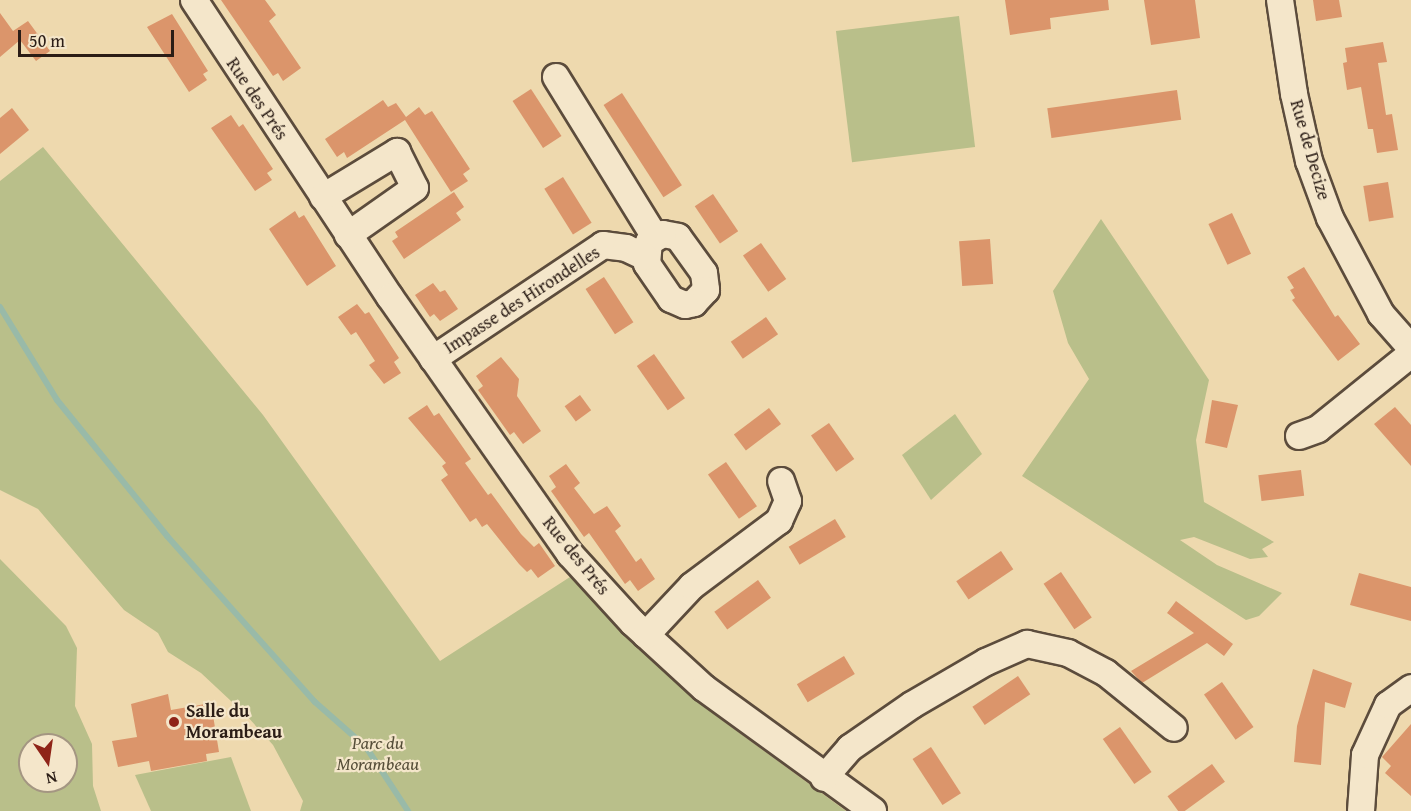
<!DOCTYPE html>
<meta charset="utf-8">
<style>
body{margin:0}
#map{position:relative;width:1411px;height:811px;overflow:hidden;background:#eed9ae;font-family:"Gentium Book Plus",serif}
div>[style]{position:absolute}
.green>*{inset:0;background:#b9bf8a;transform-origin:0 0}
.stream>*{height:6px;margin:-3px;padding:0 3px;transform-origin:3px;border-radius:3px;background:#99baa8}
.building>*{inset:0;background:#db956b;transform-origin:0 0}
.roads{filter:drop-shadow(2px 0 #5c4c3c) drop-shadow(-2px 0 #5c4c3c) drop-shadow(0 2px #5c4c3c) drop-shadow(0 -2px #5c4c3c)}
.minor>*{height:26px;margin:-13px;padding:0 13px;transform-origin:13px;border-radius:13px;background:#f4e6ca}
.dots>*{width:16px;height:16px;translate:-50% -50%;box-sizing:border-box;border:3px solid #f4e6ca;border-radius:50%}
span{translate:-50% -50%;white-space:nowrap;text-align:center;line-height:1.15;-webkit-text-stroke:4.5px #f4e6ca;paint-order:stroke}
.street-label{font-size:18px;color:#2b1d16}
.poi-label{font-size:18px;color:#2b1d16;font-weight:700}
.left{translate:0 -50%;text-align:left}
.park-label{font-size:18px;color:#564e39;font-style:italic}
.north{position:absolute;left:18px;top:733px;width:60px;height:60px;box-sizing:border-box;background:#f4e6ca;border:2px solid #a49682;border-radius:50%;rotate:167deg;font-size:16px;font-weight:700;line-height:24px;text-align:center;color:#2b1d16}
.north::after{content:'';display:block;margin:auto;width:21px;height:27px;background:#8f2418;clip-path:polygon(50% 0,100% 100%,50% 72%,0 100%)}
.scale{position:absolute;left:18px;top:30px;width:156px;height:27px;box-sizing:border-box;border:3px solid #2b1d16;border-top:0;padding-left:8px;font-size:18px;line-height:21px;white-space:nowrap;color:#2b1d16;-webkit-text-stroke:4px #f4e6ca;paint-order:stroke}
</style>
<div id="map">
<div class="green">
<div style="left:959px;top:16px;width:132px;height:124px;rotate:83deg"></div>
<div style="clip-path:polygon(43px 147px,263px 415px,440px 661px,570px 577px,715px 715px,846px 811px,300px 811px,303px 801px,273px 745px,246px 715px,201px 673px,168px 652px,158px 633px,124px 610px,38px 509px,0 490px,0 181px)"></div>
<div style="clip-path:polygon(1101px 219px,1209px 380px,1196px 440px,1204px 502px,1274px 542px,1262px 549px,1268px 557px,1250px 559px,1194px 537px,1180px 540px,1217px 565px,1282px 593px,1259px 616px,1246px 620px,1022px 476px,1089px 379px,1068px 343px,1053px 291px)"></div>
<div style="clip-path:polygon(955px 414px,982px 454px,931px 500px,902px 455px)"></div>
<div style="clip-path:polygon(evenodd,0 559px,66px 626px,77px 648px,75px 706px,92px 744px,93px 786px,101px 811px,0 811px,0 559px,30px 745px,66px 745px,66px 781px,30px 781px,30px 745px)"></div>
<div style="clip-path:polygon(231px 757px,251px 811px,151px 811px,135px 775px)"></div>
</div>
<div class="stream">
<div style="left:0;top:307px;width:109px;rotate:58.5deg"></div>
<div style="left:57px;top:400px;width:175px;rotate:51deg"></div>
<div style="left:167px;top:536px;width:222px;rotate:48.3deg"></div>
<div style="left:315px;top:702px;width:68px;rotate:41.4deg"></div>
<div style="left:366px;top:747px;width:77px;rotate:56.7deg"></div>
</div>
<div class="building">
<div style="clip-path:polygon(221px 0,265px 0,276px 15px,269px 21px,301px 68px,283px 81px,278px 73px,273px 76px)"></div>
<div style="clip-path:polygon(1005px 0,1108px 0,1109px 10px,1050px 18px,1051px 29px,1010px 35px)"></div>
<div style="clip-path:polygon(1144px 0,1195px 0,1200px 38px,1151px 45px)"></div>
<div style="clip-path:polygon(1313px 0,1339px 0,1342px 17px,1316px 21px)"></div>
<div style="clip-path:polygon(0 13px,13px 31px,28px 21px,50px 51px,36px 61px,20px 40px,0 57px)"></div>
<div style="clip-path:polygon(172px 14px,208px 71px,203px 74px,207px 80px,189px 92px,147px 27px)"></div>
<div style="clip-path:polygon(1383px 42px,1387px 62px,1378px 63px,1386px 115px,1392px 114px,1398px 150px,1377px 153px,1373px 129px,1368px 129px,1361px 87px,1347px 90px,1343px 63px,1347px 62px,1345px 48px)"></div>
<div style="left:531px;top:89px;width:56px;height:22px;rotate:57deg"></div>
<div style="left:1177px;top:90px;width:30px;height:131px;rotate:82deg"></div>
<div style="left:622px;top:93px;width:110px;height:22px;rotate:57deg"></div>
<div style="clip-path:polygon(383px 100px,388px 107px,396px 103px,406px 117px,419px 107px,425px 115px,432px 111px,470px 169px,463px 174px,468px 181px,451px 192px,405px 120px,347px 158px,344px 152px,337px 157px,325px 139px)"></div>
<div style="clip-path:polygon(12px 108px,29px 130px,0 154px,0 118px)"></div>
<div style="clip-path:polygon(231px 115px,239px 127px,243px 124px,273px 169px,267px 173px,272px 180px,255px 191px,211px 128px)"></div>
<div style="left:563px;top:177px;width:54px;height:22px;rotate:58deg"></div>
<div style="left:1388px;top:182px;width:36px;height:25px;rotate:81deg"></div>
<div style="clip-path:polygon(454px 192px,464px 207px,456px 213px,461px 220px,404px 259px,392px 241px,398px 237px,395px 232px)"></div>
<div style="left:713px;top:194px;width:45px;height:22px;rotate:56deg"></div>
<div style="clip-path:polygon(295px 211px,299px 218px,304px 215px,336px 266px,307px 286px,269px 229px)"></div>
<div style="left:1232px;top:213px;width:45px;height:26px;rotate:65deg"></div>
<div style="left:990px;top:239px;width:45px;height:31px;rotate:86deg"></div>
<div style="left:761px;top:243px;width:44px;height:22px;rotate:55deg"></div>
<div style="clip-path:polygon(1304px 267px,1335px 317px,1338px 315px,1360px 344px,1338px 361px,1292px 300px,1295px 298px,1290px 290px,1294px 288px,1287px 277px)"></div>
<div style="left:604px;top:277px;width:54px;height:22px;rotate:57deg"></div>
<div style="clip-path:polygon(433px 283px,440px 292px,445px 290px,458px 309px,440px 321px,434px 314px,430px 317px,415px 295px)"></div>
<div style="clip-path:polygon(357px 304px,365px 314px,369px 312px,399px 358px,394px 362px,401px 373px,384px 384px,369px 365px,375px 361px,356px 332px,351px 335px,338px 317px)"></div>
<div style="left:766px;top:317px;width:21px;height:43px;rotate:55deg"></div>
<div style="left:654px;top:354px;width:54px;height:21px;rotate:55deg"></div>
<div style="clip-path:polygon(501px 357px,519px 379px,517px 396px,541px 431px,523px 444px,514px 432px,510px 435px,478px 390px,483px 386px,476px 376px)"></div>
<div style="left:580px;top:395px;width:19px;height:19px;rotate:54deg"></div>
<div style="clip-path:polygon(1212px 400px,1238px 405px,1227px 448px,1205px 443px)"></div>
<div style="clip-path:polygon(427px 405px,434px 416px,439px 413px,471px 459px,465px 463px,488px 495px,491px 493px,521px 534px,534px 547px,539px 543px,555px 566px,538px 578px,531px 569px,527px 572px,519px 564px,487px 524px,482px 527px,476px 518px,470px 522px,441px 480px,448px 475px,442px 466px,446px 463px,408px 418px)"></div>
<div style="clip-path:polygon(1395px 407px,1411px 425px,1411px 466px,1374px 424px)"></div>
<div style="left:769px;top:408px;width:20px;height:44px;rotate:53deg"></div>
<div style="left:829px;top:423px;width:44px;height:22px;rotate:55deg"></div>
<div style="left:726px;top:462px;width:54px;height:22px;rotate:55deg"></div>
<div style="clip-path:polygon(566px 464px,580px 483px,574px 488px,594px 514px,607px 506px,621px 526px,615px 531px,636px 562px,641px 558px,655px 579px,638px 591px,630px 580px,625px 584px,589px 533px,584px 537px,551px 491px,556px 487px,549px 476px)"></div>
<div style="left:1301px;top:470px;width:26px;height:43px;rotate:83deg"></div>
<div style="left:835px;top:519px;width:21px;height:54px;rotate:59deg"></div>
<div style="left:1001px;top:551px;width:22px;height:54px;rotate:56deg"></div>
<div style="left:1061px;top:572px;width:55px;height:21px;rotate:56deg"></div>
<div style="clip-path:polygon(1359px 573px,1411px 587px,1411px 621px,1350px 605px)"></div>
<div style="left:758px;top:580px;width:22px;height:54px;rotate:54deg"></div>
<div style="clip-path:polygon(1176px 601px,1233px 644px,1224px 656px,1207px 643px,1142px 683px,1131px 671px,1194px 633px,1167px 613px)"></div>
<div style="left:844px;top:656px;width:21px;height:55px;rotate:59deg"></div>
<div style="clip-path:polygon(1313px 669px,1352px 683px,1345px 708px,1325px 702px,1321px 765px,1294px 762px,1297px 726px)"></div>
<div style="left:1018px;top:676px;width:22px;height:55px;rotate:56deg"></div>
<div style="left:1222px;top:682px;width:55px;height:22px;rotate:55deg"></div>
<div style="clip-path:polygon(168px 694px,171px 710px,211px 703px,219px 752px,206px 754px,207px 761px,151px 771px,149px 761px,118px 767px,112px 741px,137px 737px,131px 704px)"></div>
<div style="clip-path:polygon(1411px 724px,1411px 796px,1385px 773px,1391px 766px,1382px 757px)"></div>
<div style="left:1120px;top:727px;width:55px;height:21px;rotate:55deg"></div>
<div style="left:931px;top:747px;width:55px;height:22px;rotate:57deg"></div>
<div style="left:1212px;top:764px;width:22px;height:55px;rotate:54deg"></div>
</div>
<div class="roads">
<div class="minor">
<div style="left:194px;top:0;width:356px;rotate:56.6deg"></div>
<div style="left:390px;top:297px;width:314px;rotate:55deg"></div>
<div style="left:570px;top:554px;width:93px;rotate:47.6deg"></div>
<div style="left:633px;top:623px;width:96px;rotate:42.5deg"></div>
<div style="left:704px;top:688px;width:209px;rotate:36deg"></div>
<div style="left:1280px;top:0;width:95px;rotate:81.5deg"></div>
<div style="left:1294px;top:94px;width:69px;rotate:77.4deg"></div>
<div style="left:1309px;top:161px;width:61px;rotate:69.8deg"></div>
<div style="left:1330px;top:218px;width:109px;rotate:62deg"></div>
<div style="left:1381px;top:314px;width:45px;rotate:48.6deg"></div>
<div style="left:556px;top:77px;width:188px;rotate:58.3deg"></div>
<div style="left:323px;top:197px;width:87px;rotate:-31.3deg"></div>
<div style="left:397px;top:152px;width:40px;rotate:63.4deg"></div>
<div style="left:415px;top:188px;width:82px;rotate:145deg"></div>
<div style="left:663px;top:234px;width:15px;rotate:11deg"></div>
<div style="left:678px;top:237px;width:44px;rotate:54.2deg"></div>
<div style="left:704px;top:273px;width:17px;rotate:83deg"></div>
<div style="left:706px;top:290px;width:18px;rotate:133deg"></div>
<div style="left:694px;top:303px;width:9px;rotate:167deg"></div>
<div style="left:685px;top:305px;width:15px;rotate:-157deg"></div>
<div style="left:671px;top:299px;width:42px;rotate:-124.4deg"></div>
<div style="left:647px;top:264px;width:22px;rotate:-85deg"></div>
<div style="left:649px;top:242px;width:16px;rotate:-30deg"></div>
<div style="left:433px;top:359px;width:205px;rotate:-33.8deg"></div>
<div style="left:603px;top:245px;width:23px;rotate:7deg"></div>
<div style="left:626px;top:248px;width:21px;rotate:25deg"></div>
<div style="left:1299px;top:436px;width:20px;rotate:-20deg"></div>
<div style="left:1318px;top:429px;width:119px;rotate:-38.9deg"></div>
<div style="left:646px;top:635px;width:67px;rotate:-46.8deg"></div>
<div style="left:692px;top:586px;width:109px;rotate:-36.8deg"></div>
<div style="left:779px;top:521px;width:22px;rotate:-66deg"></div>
<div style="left:788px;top:501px;width:21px;rotate:-109deg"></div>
<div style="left:824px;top:778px;width:40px;rotate:-49deg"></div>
<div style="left:850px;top:748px;width:75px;rotate:-34.7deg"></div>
<div style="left:912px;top:705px;width:86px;rotate:-30.2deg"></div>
<div style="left:986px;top:662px;width:45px;rotate:-23.7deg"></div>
<div style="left:1027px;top:644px;width:42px;rotate:12.4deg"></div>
<div style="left:1068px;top:653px;width:43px;rotate:27.8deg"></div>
<div style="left:1106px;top:673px;width:87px;rotate:39deg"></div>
<div style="left:1361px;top:811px;width:56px;rotate:-85.9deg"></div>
<div style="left:1365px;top:755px;width:55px;rotate:-65.3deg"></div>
<div style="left:1388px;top:705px;width:29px;rotate:-36deg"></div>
</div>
</div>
<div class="dots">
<div style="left:174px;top:722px;background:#8f2418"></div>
</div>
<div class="street-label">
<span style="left:257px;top:99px;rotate:56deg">Rue des Prés</span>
<span style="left:1310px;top:150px;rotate:74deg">Rue de Decize</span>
<span style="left:522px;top:300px;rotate:-33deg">Impasse des Hirondelles</span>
<span style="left:576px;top:556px;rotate:51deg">Rue des Prés</span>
</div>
<div class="poi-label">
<span class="left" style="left:186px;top:722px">Salle du<br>Morambeau</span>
</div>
<div class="park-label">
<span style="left:378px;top:754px">Parc du<br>Morambeau</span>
</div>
<div class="north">N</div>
<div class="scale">50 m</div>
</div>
